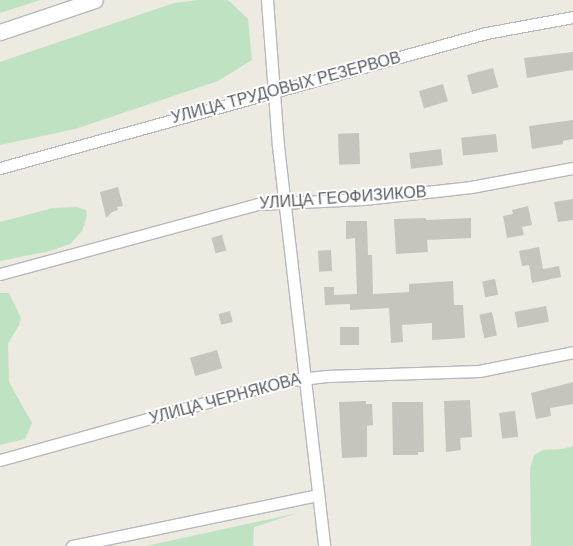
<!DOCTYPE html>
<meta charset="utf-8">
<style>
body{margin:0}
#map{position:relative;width:573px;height:546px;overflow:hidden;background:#eceae1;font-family:Arial,sans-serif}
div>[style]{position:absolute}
.green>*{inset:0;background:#bfe2c2}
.building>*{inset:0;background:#c7c4be;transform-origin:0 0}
.roads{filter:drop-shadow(1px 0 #b7b8bd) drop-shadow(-1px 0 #b7b8bd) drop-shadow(0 1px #b7b8bd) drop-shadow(0 -1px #b7b8bd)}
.minor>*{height:11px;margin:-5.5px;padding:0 5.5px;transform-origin:5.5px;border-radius:5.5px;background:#fff}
.secondary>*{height:15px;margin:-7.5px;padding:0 7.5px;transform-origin:7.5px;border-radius:7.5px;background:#fff}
span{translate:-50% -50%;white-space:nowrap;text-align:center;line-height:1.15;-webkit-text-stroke:4px #fff;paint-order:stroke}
.street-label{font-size:16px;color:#5a5c61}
</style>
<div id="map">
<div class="green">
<div style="clip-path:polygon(0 0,40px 0,0 13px)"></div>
<div style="clip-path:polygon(199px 0,228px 0,248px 19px,252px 60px,218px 81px,75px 129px,0 145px,0 62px,174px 3px)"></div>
<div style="clip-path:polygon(77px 207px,86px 210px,87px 216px,82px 231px,70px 244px,50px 251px,0 261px,0 222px,53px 208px)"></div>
<div style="clip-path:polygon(0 293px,9px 293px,21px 318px,19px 325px,8px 344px,9px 382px,32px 423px,25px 439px,0 445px)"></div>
<div style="clip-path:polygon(573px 446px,573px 546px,531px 546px,530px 469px,534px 455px,543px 450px,562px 449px)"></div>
<div style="clip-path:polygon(298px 513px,254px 527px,253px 546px,146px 546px)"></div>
</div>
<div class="building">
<div style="clip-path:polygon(573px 52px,573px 70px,527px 78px,524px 58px)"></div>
<div style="left:493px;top:68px;width:20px;height:27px;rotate:75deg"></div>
<div style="left:443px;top:84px;width:18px;height:25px;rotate:74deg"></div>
<div style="clip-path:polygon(573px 120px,573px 139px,563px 141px,563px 144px,532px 149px,529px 126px)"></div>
<div style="left:359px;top:133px;width:31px;height:21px;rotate:88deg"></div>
<div style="left:496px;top:134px;width:18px;height:35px;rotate:84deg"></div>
<div style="left:441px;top:149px;width:16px;height:32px;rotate:83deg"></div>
<div style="clip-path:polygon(118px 187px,123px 206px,117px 207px,118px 210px,112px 212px,106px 218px,100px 192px)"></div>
<div style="clip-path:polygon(573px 199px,573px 220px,558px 222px,554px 202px)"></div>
<div style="clip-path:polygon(528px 206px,532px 225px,522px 227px,524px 235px,507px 238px,503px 216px,513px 214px,512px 210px)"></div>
<div style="clip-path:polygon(426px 218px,426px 220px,471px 218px,471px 238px,427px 240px,428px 252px,396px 254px,394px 219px)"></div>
<div style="clip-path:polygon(346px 221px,367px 221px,368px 255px,372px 255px,373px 294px,409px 292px,409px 284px,453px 281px,454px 305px,463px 305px,465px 338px,432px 340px,432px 323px,402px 325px,403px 342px,391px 343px,389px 308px,350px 310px,350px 304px,325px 305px,324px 287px,334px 287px,334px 295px,357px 294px,355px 238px,346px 239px)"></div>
<div style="left:222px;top:235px;width:16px;height:11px;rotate:75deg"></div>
<div style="clip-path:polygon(539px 247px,543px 269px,559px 266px,561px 277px,532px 283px,529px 265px,522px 266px,519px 251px)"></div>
<div style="left:331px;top:250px;width:21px;height:13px;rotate:87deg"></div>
<div style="left:495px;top:279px;width:16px;height:13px;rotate:79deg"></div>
<div style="left:546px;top:306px;width:16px;height:32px;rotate:79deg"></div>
<div style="left:230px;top:311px;width:11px;height:12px;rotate:75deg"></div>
<div style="left:492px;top:312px;width:24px;height:13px;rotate:78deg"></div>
<div style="left:340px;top:327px;width:19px;height:18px"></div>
<div style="left:217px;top:350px;width:19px;height:28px;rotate:74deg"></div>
<div style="clip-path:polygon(573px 382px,573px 404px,550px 408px,551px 416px,536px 419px,531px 393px)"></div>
<div style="clip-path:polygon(470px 400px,472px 437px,460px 438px,461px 450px,446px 452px,444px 401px)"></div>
<div style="clip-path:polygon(366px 401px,366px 404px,372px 404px,373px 425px,367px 426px,367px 457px,342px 458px,339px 402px)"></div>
<div style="clip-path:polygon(392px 402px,423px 402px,424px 452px,418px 452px,418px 455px,393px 455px)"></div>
<div style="left:515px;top:411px;width:26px;height:16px;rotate:83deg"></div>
</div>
<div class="roads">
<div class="minor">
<div style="left:267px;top:0;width:146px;rotate:85.7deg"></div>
<div style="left:278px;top:146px;width:403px;rotate:83.4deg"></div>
<div style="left:0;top:168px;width:504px;rotate:-15.52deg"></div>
<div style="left:486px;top:33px;width:88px;rotate:-10.4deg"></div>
<div style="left:0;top:274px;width:267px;rotate:-15.2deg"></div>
<div style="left:258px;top:204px;width:106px;rotate:-2.7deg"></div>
<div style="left:364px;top:199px;width:108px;rotate:-6.4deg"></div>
<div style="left:471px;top:187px;width:104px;rotate:-10.6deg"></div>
<div style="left:0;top:460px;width:294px;rotate:-15.6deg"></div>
<div style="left:283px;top:381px;width:44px;rotate:-6.5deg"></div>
<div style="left:327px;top:376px;width:152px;rotate:-1.9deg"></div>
<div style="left:479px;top:371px;width:96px;rotate:-11.4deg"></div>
<div style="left:72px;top:546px;width:251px;rotate:-11.7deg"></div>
</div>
<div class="secondary">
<div style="left:0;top:32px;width:100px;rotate:-18.6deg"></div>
</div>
</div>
<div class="street-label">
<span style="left:286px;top:88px;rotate:-15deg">УЛИЦА ТРУДОВЫХ РЕЗЕРВОВ</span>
<span style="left:343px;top:198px;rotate:-4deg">УЛИЦА ГЕОФИЗИКОВ</span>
<span style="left:225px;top:399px;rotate:-15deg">УЛИЦА ЧЕРНЯКОВА</span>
</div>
</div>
